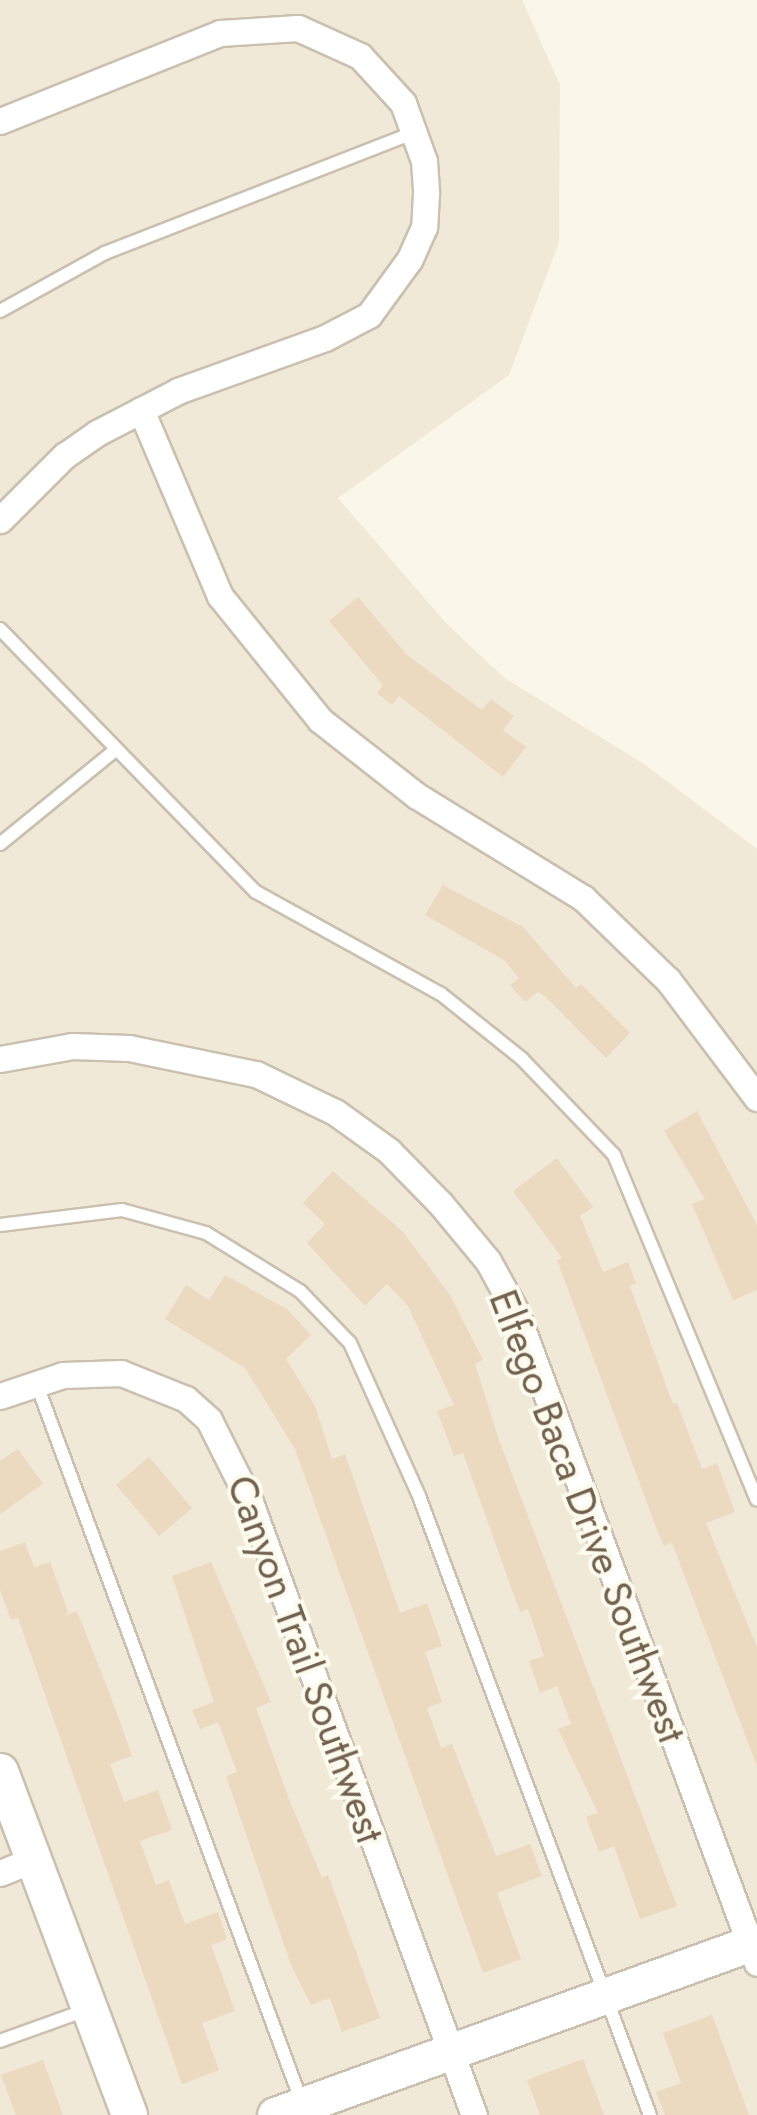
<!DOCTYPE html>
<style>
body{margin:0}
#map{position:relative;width:757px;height:2115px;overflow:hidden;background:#faf6e8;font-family:Jost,sans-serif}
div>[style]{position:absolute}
.residential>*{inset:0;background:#f1e9d7}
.building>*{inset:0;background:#ebd9c0;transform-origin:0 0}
.roads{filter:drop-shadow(2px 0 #cbc0af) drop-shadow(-2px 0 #cbc0af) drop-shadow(0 2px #cbc0af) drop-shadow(0 -2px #cbc0af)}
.lane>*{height:12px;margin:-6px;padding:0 6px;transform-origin:6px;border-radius:6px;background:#fff}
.street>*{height:25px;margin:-12.5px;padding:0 12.5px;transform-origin:12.5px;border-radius:12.5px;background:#fff}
.secondary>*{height:35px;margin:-17.5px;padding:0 17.5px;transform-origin:17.5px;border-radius:17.5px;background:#fff}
span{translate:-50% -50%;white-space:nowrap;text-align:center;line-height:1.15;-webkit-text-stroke:8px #fdfaee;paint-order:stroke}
.street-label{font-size:40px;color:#72614e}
</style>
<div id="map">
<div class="residential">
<div style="clip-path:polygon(0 0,522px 0,560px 85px,559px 242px,509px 375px,338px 498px,445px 622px,503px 677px,644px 764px,757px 849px,757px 2115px,0 2115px)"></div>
</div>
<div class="building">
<div style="clip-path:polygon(358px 597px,407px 655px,482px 710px,491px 699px,514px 716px,503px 730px,526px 747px,503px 777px,399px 696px,392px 705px,377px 693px,383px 685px,329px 621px)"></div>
<div style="clip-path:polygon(443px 885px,523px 927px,576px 988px,581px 984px,630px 1033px,606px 1058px,546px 997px,538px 992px,525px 1002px,510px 985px,519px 978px,504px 960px,425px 915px)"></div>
<div style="clip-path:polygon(697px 1111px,757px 1225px,757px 1290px,733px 1300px,692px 1204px,705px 1199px,664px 1131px)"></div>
<div style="clip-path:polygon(557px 1158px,593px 1207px,580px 1216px,603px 1272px,628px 1262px,636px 1283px,630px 1286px,673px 1404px,677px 1403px,702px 1469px,717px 1463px,735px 1512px,706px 1523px,757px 1647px,757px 1766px,672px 1543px,664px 1546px,657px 1530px,557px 1260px,562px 1258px,513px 1191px)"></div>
<div style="clip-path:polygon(333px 1171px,403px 1232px,450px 1295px,483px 1360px,475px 1364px,499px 1440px,677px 1906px,640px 1919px,614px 1846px,599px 1852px,586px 1817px,598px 1813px,558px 1729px,571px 1724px,557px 1686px,540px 1693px,529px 1661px,544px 1656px,528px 1609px,520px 1612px,463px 1453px,454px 1456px,437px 1411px,454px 1405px,408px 1306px,387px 1284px,365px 1306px,307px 1243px,325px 1224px,303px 1203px)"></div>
<div style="clip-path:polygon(225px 1275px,287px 1309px,311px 1335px,286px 1359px,315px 1406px,332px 1459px,345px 1454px,400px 1613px,427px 1603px,442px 1646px,425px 1652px,442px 1702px,427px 1708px,441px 1748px,452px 1744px,496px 1856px,530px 1844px,542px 1876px,497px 1893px,521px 1959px,483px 1973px,295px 1449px,245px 1368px,165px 1319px,186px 1285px,209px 1300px)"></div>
<div style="clip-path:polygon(18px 1449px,43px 1484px,0 1514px,0 1461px)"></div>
<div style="left:149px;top:1457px;width:67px;height:43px;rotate:50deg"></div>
<div style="clip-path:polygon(25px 1542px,34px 1567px,50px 1562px,68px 1612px,63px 1616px,77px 1611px,111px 1697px,132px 1756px,110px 1764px,124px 1802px,158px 1790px,172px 1830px,140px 1841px,156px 1885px,169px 1880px,185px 1924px,218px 1912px,227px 1939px,211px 1945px,235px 2011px,202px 2023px,219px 2070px,182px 2084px,18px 1618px,11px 1620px,0 1590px,0 1551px)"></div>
<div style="clip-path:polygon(211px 1562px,271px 1702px,256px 1708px,289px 1799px,322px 1878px,328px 1875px,380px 2018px,342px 2032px,330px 1998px,311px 2005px,291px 1965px,226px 1776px,237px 1772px,218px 1722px,200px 1729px,192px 1710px,214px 1702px,172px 1576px)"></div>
<div style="clip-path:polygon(712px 2015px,749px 2115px,665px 2115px,656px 2092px,681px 2083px,663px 2033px)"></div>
<div style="clip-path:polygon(583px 2059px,604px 2115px,540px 2115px,527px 2080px)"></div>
<div style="clip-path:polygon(43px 2060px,63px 2115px,16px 2115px,1px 2075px)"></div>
</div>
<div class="roads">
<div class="lane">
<div style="left:0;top:311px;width:120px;rotate:-28.9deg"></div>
<div style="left:105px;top:253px;width:333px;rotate:-21.3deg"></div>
<div style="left:0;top:629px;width:367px;rotate:45.8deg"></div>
<div style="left:256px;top:892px;width:211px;rotate:28.9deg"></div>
<div style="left:441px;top:994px;width:104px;rotate:38.7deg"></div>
<div style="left:522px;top:1059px;width:133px;rotate:46.2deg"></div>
<div style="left:614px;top:1155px;width:373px;rotate:67.5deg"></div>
<div style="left:0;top:844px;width:147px;rotate:-39.2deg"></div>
<div style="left:0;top:1225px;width:123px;rotate:-7deg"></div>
<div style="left:122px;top:1210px;width:87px;rotate:15.3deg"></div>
<div style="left:206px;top:1233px;width:110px;rotate:31.7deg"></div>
<div style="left:300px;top:1291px;width:72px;rotate:46.1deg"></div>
<div style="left:350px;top:1343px;width:168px;rotate:65.7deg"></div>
<div style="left:419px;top:1496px;width:661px;rotate:69.54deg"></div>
<div style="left:36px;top:1382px;width:769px;rotate:69.75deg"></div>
<div style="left:0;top:2041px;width:91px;rotate:-19.8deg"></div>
</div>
<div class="street">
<div style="left:0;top:121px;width:237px;rotate:-21.8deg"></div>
<div style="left:220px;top:33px;width:78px;rotate:-3.7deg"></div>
<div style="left:298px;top:28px;width:68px;rotate:24.3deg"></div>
<div style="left:360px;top:56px;width:64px;rotate:47.5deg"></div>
<div style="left:403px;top:103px;width:62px;rotate:70.1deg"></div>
<div style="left:424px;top:161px;width:32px;rotate:86deg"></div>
<div style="left:426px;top:193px;width:34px;rotate:93deg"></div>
<div style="left:424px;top:227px;width:36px;rotate:114deg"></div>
<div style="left:409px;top:260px;width:68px;rotate:126deg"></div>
<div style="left:369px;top:315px;width:50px;rotate:152.4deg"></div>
<div style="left:325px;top:338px;width:156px;rotate:160.2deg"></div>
<div style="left:178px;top:391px;width:91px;rotate:152.6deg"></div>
<div style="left:97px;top:433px;width:39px;rotate:145deg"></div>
<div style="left:65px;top:455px;width:92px;rotate:135deg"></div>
<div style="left:141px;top:410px;width:202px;rotate:67deg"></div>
<div style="left:220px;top:596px;width:159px;rotate:51.1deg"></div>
<div style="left:320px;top:720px;width:123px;rotate:38.1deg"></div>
<div style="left:417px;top:796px;width:195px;rotate:31.6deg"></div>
<div style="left:583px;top:898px;width:118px;rotate:44deg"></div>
<div style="left:668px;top:980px;width:148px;rotate:53deg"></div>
<div style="left:0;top:1059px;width:73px;rotate:-10.2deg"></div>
<div style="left:72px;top:1046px;width:57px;rotate:2deg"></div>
<div style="left:129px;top:1048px;width:130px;rotate:11.6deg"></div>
<div style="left:256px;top:1074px;width:88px;rotate:25.7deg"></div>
<div style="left:335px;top:1112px;width:67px;rotate:35.8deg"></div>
<div style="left:389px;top:1151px;width:73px;rotate:45.6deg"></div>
<div style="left:440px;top:1203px;width:75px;rotate:50.4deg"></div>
<div style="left:488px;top:1261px;width:58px;rotate:61.2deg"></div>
<div style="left:516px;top:1312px;width:694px;rotate:69.69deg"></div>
<div style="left:0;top:1396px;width:66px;rotate:-18.4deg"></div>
<div style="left:63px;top:1375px;width:58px;rotate:-2deg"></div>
<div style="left:121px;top:1373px;width:70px;rotate:21.8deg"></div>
<div style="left:186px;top:1399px;width:31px;rotate:42deg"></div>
<div style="left:209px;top:1420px;width:92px;rotate:63.4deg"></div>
<div style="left:250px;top:1502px;width:653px;rotate:69.93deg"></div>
<div style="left:0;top:1873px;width:35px;rotate:-22deg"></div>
</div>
<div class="secondary">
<div style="left:0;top:1771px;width:367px;rotate:69.4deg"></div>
<div style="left:275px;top:2115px;width:512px;rotate:-19.85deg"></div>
</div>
</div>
<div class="street-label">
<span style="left:588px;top:1516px;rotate:69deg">Elfego Baca Drive Southwest</span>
<span style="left:306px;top:1659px;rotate:70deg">Canyon Trail Southwest</span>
</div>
</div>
